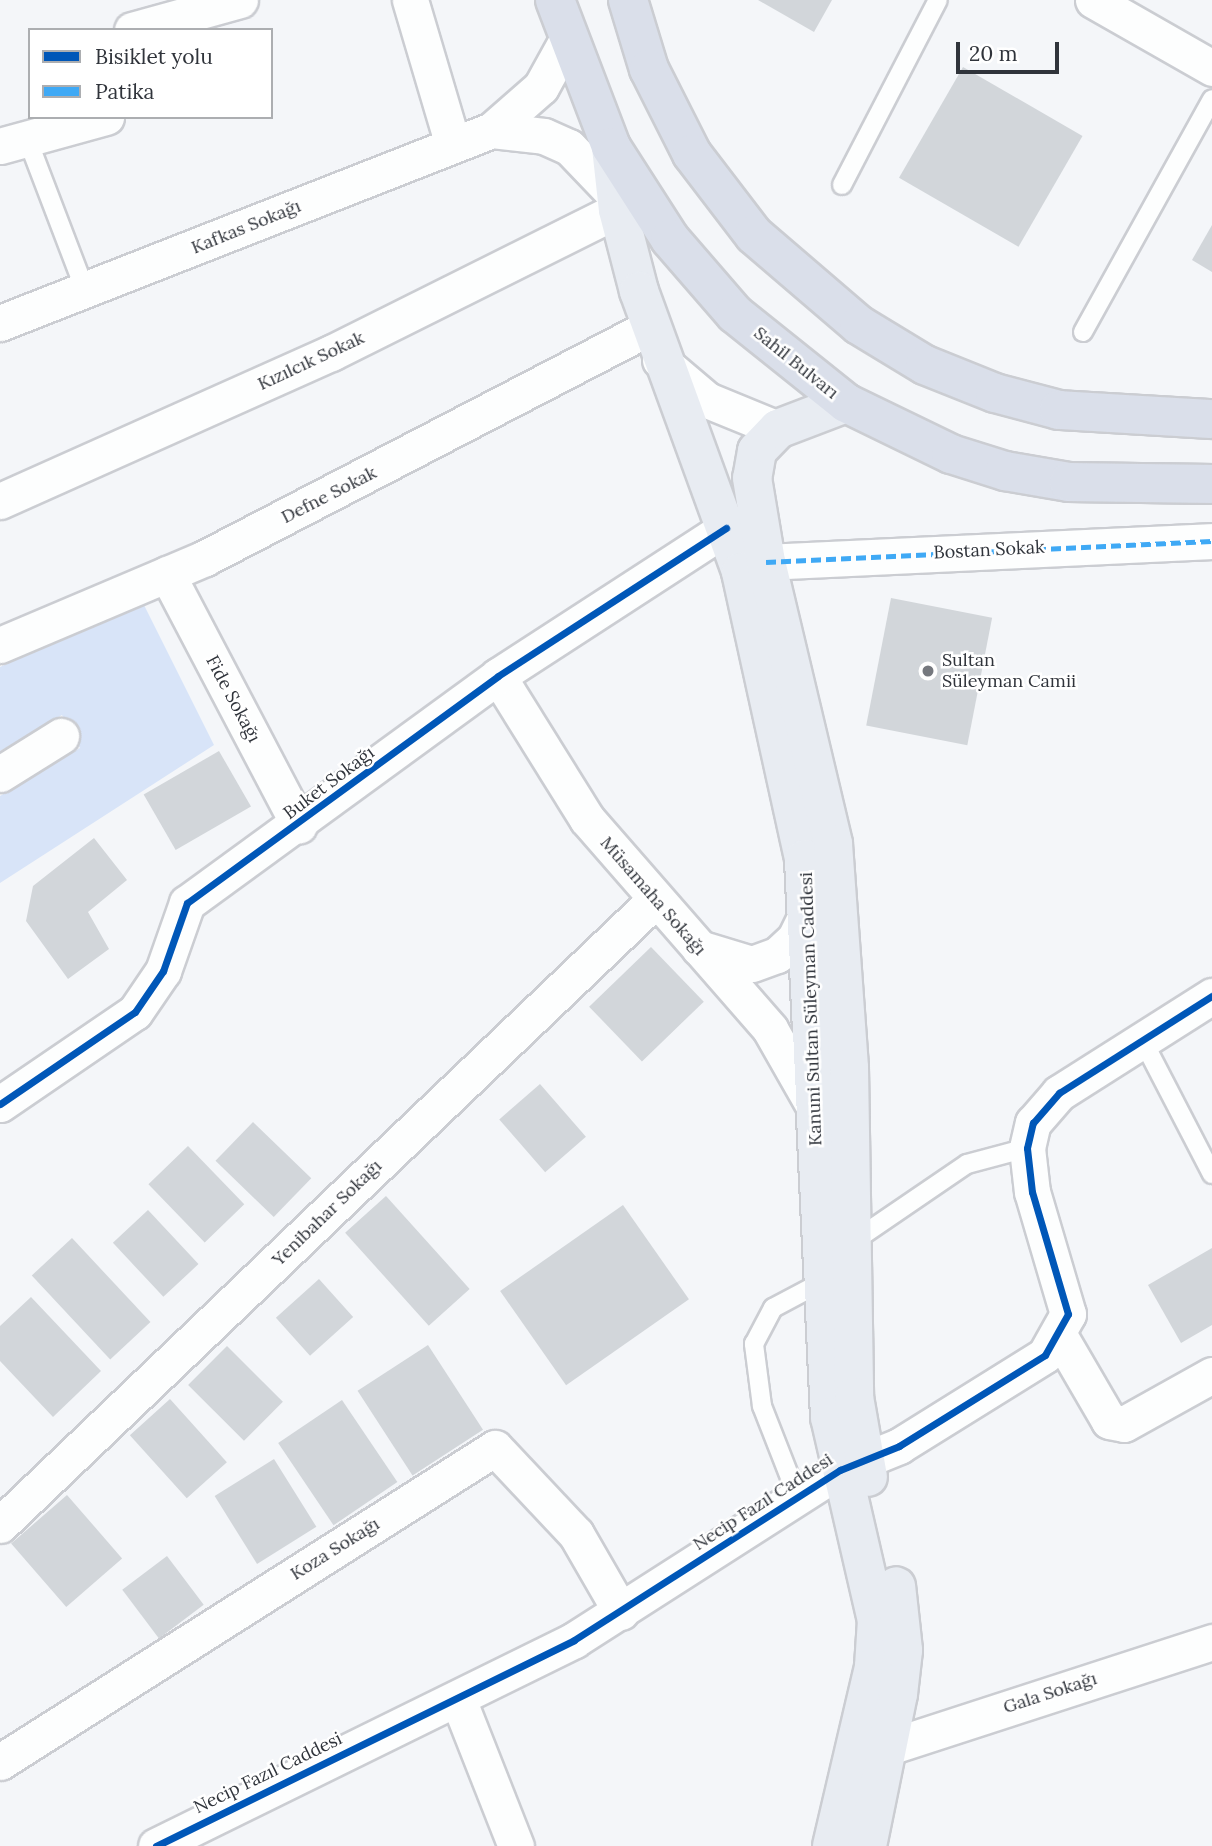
<!DOCTYPE html>
<meta charset="utf-8">
<style>
body{margin:0}
#map{position:relative;width:1212px;height:1846px;overflow:hidden;background:#f4f6f9;font-family:Lora,serif}
div>[style]{position:absolute}
.green>*{inset:0;background:#d8e4f8}
.building>*{inset:0;background:#d2d6da;transform-origin:0 0}
.roads{filter:drop-shadow(2px 0 #cbcdd2) drop-shadow(-2px 0 #cbcdd2) drop-shadow(0 2px #cbcdd2) drop-shadow(0 -2px #cbcdd2)}
.lane>*{height:18px;margin:-9px;padding:0 9px;transform-origin:9px;border-radius:9px;background:#fdfefe}
.street>*{height:35px;margin:-17.5px;padding:0 17.5px;transform-origin:17.5px;border-radius:17.5px;background:#fdfefe}
.primary>*{height:38px;margin:-19px;padding:0 19px;transform-origin:19px;border-radius:19px;background:#e8ecf2}
.highway>*{height:38px;margin:-19px;padding:0 19px;transform-origin:19px;border-radius:19px;background:#dadfea}
.quiet>*{height:5px;margin-top:-2.5px;transform-origin:0;background:repeating-linear-gradient(90deg,#3fa9f5 0 10px,transparent 0 15px)}
.cycleway>*{height:7px;margin:-3.5px;padding:0 3.5px;transform-origin:3.5px;border-radius:3.5px;background:#0057b8}
.dots>*{width:19px;height:19px;translate:-50% -50%;box-sizing:border-box;border:4px solid #fff;border-radius:50%}
span{translate:-50% -50%;white-space:nowrap;text-align:center;line-height:1.15;-webkit-text-stroke:5px #fff;paint-order:stroke}
.street-label{font-size:18px;color:#30343b}
.poi-label{font-size:18px;color:#30343b}
.left{translate:0 -50%;text-align:left}
.legend{position:absolute;left:28px;top:28px;width:245px;height:91px;box-sizing:border-box;background:#fff;border:2px solid #acaeb1;margin:0;padding:9px 12px;list-style:none;font-size:21px;color:#30343b}
.legend li{display:flex;align-items:center;gap:14px;height:35px}
.legend b{width:35px;border:2px solid #acaeb1}
.scale{position:absolute;left:956px;top:42px;width:103px;height:32px;box-sizing:border-box;border:4px solid #30343b;border-top:0;padding-left:9px;font-size:21px;line-height:24px;white-space:nowrap;color:#30343b;-webkit-text-stroke:5px #fff;paint-order:stroke}
</style>
<div id="map">
<div class="green">
<div style="clip-path:polygon(141px 599px,214px 745px,0 883px,0 796px,80px 748px,62px 715px,0 751px,0 667px)"></div>
</div>
<div class="building">
<div style="clip-path:polygon(758px 0,832px 0,814px 32px)"></div>
<div style="left:963px;top:67px;width:138px;height:128px;rotate:30deg"></div>
<div style="clip-path:polygon(1212px 225px,1212px 272px,1192px 260px)"></div>
<div style="left:891px;top:598px;width:103px;height:130px;rotate:11deg"></div>
<div style="left:219px;top:751px;width:64px;height:87px;rotate:60deg"></div>
<div style="clip-path:polygon(94px 838px,127px 880px,88px 912px,109px 949px,68px 979px,26px 921px,33px 886px)"></div>
<div style="left:651px;top:947px;width:76px;height:86px;rotate:46deg"></div>
<div style="left:540px;top:1084px;width:70px;height:54px;rotate:49deg"></div>
<div style="left:253px;top:1122px;width:81px;height:54px;rotate:44deg"></div>
<div style="left:188px;top:1146px;width:81px;height:55px;rotate:46deg"></div>
<div style="left:386px;top:1196px;width:125px;height:55px;rotate:48deg"></div>
<div style="left:623px;top:1205px;width:115px;height:150px;rotate:55deg"></div>
<div style="left:148px;top:1210px;width:74px;height:48px;rotate:47deg"></div>
<div style="left:72px;top:1238px;width:115px;height:55px;rotate:47deg"></div>
<div style="clip-path:polygon(1212px 1248px,1212px 1325px,1181px 1343px,1148px 1285px)"></div>
<div style="left:319px;top:1279px;width:51px;height:58px;rotate:48deg"></div>
<div style="clip-path:polygon(31px 1297px,101px 1371px,53px 1417px,0 1361px,0 1326px)"></div>
<div style="left:428px;top:1345px;width:101px;height:84px;rotate:57deg"></div>
<div style="left:227px;top:1346px;width:79px;height:55px;rotate:45deg"></div>
<div style="left:170px;top:1399px;width:85px;height:54px;rotate:48deg"></div>
<div style="left:342px;top:1400px;width:99px;height:77px;rotate:56deg"></div>
<div style="left:274px;top:1459px;width:80px;height:70px;rotate:58deg"></div>
<div style="left:67px;top:1495px;width:84px;height:74px;rotate:49deg"></div>
<div style="left:167px;top:1556px;width:61px;height:56px;rotate:53deg"></div>
</div>
<div class="roads">
<div class="lane">
<div style="left:27px;top:138px;width:163px;rotate:69.1deg"></div>
<div style="left:842px;top:185px;width:208px;rotate:-62.6deg"></div>
<div style="left:1083px;top:332px;width:266px;rotate:-61deg"></div>
<div style="left:1143px;top:1041px;width:150px;rotate:62.6deg"></div>
<div style="left:851px;top:1243px;width:140px;rotate:-34.3deg"></div>
<div style="left:967px;top:1164px;width:62px;rotate:-14.9deg"></div>
<div style="left:798px;top:1498px;width:99px;rotate:-111.4deg"></div>
<div style="left:762px;top:1406px;width:63px;rotate:-97.4deg"></div>
<div style="left:754px;top:1344px;width:41px;rotate:-62.2deg"></div>
<div style="left:773px;top:1308px;width:53px;rotate:-28deg"></div>
</div>
<div class="street">
<div style="left:410px;top:0;width:151px;rotate:73.5deg"></div>
<div style="left:1093px;top:0;width:137px;rotate:29.7deg"></div>
<div style="left:132px;top:30px;width:112px;rotate:-15.5deg"></div>
<div style="left:492px;top:130px;width:52px;rotate:6.6deg"></div>
<div style="left:544px;top:136px;width:27px;rotate:24deg"></div>
<div style="left:569px;top:147px;width:66px;rotate:46.2deg"></div>
<div style="left:0;top:146px;width:110px;rotate:-15.3deg"></div>
<div style="left:0;top:323px;width:529px;rotate:-21.42deg"></div>
<div style="left:492px;top:130px;width:65px;rotate:-41.3deg"></div>
<div style="left:541px;top:87px;width:56px;rotate:-61.1deg"></div>
<div style="left:660px;top:360px;width:62px;rotate:40.4deg"></div>
<div style="left:707px;top:400px;width:77px;rotate:22.2deg"></div>
<div style="left:0;top:501px;width:363px;rotate:-24.1deg"></div>
<div style="left:331px;top:353px;width:321px;rotate:-26.5deg"></div>
<div style="left:766px;top:562px;width:446px;rotate:-2.7deg"></div>
<div style="left:167px;top:574px;width:284px;rotate:62.3deg"></div>
<div style="left:0;top:645px;width:223px;rotate:-23deg"></div>
<div style="left:205px;top:558px;width:501px;rotate:-27.43deg"></div>
<div style="left:498px;top:676px;width:168px;rotate:58.1deg"></div>
<div style="left:587px;top:819px;width:279px;rotate:48.9deg"></div>
<div style="left:770px;top:1029px;width:93px;rotate:60.4deg"></div>
<div style="left:0;top:774px;width:72px;rotate:-31.9deg"></div>
<div style="left:699px;top:948px;width:55px;rotate:16.8deg"></div>
<div style="left:752px;top:964px;width:27px;rotate:-20deg"></div>
<div style="left:777px;top:955px;width:25px;rotate:-43deg"></div>
<div style="left:795px;top:938px;width:32px;rotate:-64deg"></div>
<div style="left:0;top:1104px;width:163px;rotate:-34.3deg"></div>
<div style="left:135px;top:1012px;width:50px;rotate:-55.7deg"></div>
<div style="left:163px;top:971px;width:72px;rotate:-70.6deg"></div>
<div style="left:187px;top:903px;width:385px;rotate:-36.1deg"></div>
<div style="left:498px;top:676px;width:272px;rotate:-33deg"></div>
<div style="left:1059px;top:1335px;width:99px;rotate:59.8deg"></div>
<div style="left:1109px;top:1421px;width:15px;rotate:11deg"></div>
<div style="left:1124px;top:1424px;width:101px;rotate:-29.1deg"></div>
<div style="left:0;top:1525px;width:904px;rotate:-43.66deg"></div>
<div style="left:458px;top:1699px;width:158px;rotate:68.5deg"></div>
<div style="left:889px;top:1747px;width:340px;rotate:-18deg"></div>
<div style="left:0;top:1762px;width:586px;rotate:-32.39deg"></div>
<div style="left:495px;top:1448px;width:118px;rotate:46.7deg"></div>
<div style="left:576px;top:1534px;width:90px;rotate:60deg"></div>
<div style="left:156px;top:1846px;width:466px;rotate:-26.2deg"></div>
<div style="left:574px;top:1640px;width:316px;rotate:-32.6deg"></div>
<div style="left:840px;top:1470px;width:64px;rotate:-22.1deg"></div>
<div style="left:899px;top:1446px;width:172px;rotate:-31.9deg"></div>
<div style="left:1045px;top:1355px;width:47px;rotate:-60.7deg"></div>
<div style="left:1068px;top:1314px;width:127px;rotate:-106.4deg"></div>
<div style="left:1032px;top:1192px;width:44px;rotate:-96.5deg"></div>
<div style="left:1027px;top:1148px;width:26px;rotate:-77deg"></div>
<div style="left:1033px;top:1123px;width:40px;rotate:-49deg"></div>
<div style="left:1059px;top:1093px;width:181px;rotate:-32.4deg"></div>
</div>
<div class="primary">
<div style="left:611px;top:147px;width:63px;rotate:83.7deg"></div>
<div style="left:618px;top:210px;width:84px;rotate:75.5deg"></div>
<div style="left:639px;top:291px;width:299px;rotate:70deg"></div>
<div style="left:741px;top:572px;width:294px;rotate:77.6deg"></div>
<div style="left:804px;top:859px;width:559px;rotate:87.33deg"></div>
<div style="left:830px;top:1417px;width:208px;rotate:77deg"></div>
<div style="left:877px;top:1620px;width:47px;rotate:93.7deg"></div>
<div style="left:874px;top:1667px;width:184px;rotate:103.2deg"></div>
<div style="left:846px;top:403px;width:73px;rotate:159.1deg"></div>
<div style="left:778px;top:429px;width:30px;rotate:134deg"></div>
<div style="left:757px;top:451px;width:27px;rotate:100deg"></div>
<div style="left:752px;top:478px;width:85px;rotate:80.5deg"></div>
<div style="left:766px;top:562px;width:290px;rotate:76.6deg"></div>
<div style="left:833px;top:844px;width:225px;rotate:85.9deg"></div>
<div style="left:849px;top:1068px;width:329px;rotate:89.1deg"></div>
<div style="left:854px;top:1397px;width:81px;rotate:80.1deg"></div>
<div style="left:867px;top:1846px;width:155px;rotate:-78.5deg"></div>
<div style="left:898px;top:1694px;width:44px;rotate:-83.5deg"></div>
<div style="left:903px;top:1650px;width:64px;rotate:-96.2deg"></div>
</div>
<div class="highway">
<div style="left:555px;top:0;width:157px;rotate:69.1deg"></div>
<div style="left:611px;top:147px;width:109px;rotate:57.3deg"></div>
<div style="left:670px;top:239px;width:99px;rotate:49.1deg"></div>
<div style="left:735px;top:314px;width:142px;rotate:38.7deg"></div>
<div style="left:846px;top:403px;width:117px;rotate:25.9deg"></div>
<div style="left:951px;top:454px;width:57px;rotate:17.5deg"></div>
<div style="left:1005px;top:471px;width:65px;rotate:9.8deg"></div>
<div style="left:1069px;top:482px;width:143px;rotate:0.8deg"></div>
<div style="left:628px;top:0;width:72px;rotate:73.1deg"></div>
<div style="left:649px;top:69px;width:95px;rotate:63.2deg"></div>
<div style="left:692px;top:154px;width:102px;rotate:52.6deg"></div>
<div style="left:754px;top:235px;width:138px;rotate:40.6deg"></div>
<div style="left:859px;top:325px;width:77px;rotate:31.2deg"></div>
<div style="left:925px;top:365px;width:75px;rotate:21.8deg"></div>
<div style="left:995px;top:393px;width:66px;rotate:14.9deg"></div>
<div style="left:1059px;top:410px;width:153px;rotate:3.4deg"></div>
</div>
</div>
<div class="quiet">
<div style="left:766px;top:562px;width:446px;rotate:-2.7deg"></div>
</div>
<div class="cycleway">
<div style="left:0;top:1104px;width:163px;rotate:-34.3deg"></div>
<div style="left:135px;top:1012px;width:50px;rotate:-55.7deg"></div>
<div style="left:163px;top:971px;width:72px;rotate:-70.6deg"></div>
<div style="left:187px;top:903px;width:385px;rotate:-36.1deg"></div>
<div style="left:498px;top:676px;width:272px;rotate:-33deg"></div>
<div style="left:156px;top:1846px;width:466px;rotate:-26.2deg"></div>
<div style="left:574px;top:1640px;width:316px;rotate:-32.6deg"></div>
<div style="left:840px;top:1470px;width:64px;rotate:-22.1deg"></div>
<div style="left:899px;top:1446px;width:172px;rotate:-31.9deg"></div>
<div style="left:1045px;top:1355px;width:47px;rotate:-60.7deg"></div>
<div style="left:1068px;top:1314px;width:127px;rotate:-106.4deg"></div>
<div style="left:1032px;top:1192px;width:44px;rotate:-96.5deg"></div>
<div style="left:1027px;top:1148px;width:26px;rotate:-77deg"></div>
<div style="left:1033px;top:1123px;width:40px;rotate:-49deg"></div>
<div style="left:1059px;top:1093px;width:181px;rotate:-32.4deg"></div>
</div>
<div class="dots">
<div style="left:928px;top:671px;background:#75787e"></div>
</div>
<div class="street-label">
<span style="left:246px;top:227px;rotate:-22deg">Kafkas Sokağı</span>
<span style="left:311px;top:361px;rotate:-25deg">Kızılcık Sokak</span>
<span style="left:796px;top:363px;rotate:39deg">Sahil Bulvarı</span>
<span style="left:329px;top:495px;rotate:-27deg">Defne Sokak</span>
<span style="left:989px;top:550px;rotate:-3deg">Bostan Sokak</span>
<span style="left:233px;top:699px;rotate:62deg">Fide Sokağı</span>
<span style="left:329px;top:783px;rotate:-37deg">Buket Sokağı</span>
<span style="left:653px;top:896px;rotate:49deg">Müsamaha Sokağı</span>
<span style="left:811px;top:1009px;rotate:-92deg">Kanuni Sultan Süleyman Caddesi</span>
<span style="left:327px;top:1213px;rotate:-44deg">Yenibahar Sokağı</span>
<span style="left:763px;top:1502px;rotate:-33deg">Necip Fazıl Caddesi</span>
<span style="left:335px;top:1549px;rotate:-32deg">Koza Sokağı</span>
<span style="left:1050px;top:1693px;rotate:-18deg">Gala Sokağı</span>
<span style="left:268px;top:1773px;rotate:-26deg">Necip Fazıl Caddesi</span>
</div>
<div class="poi-label">
<span class="left" style="left:942px;top:671px">Sultan<br>Süleyman Camii</span>
</div>
<ul class="legend">
<li><b style="height:9px;background:#0057b8"></b>Bisiklet yolu</li>
<li><b style="height:9px;background:#3fa9f5"></b>Patika</li>
</ul>
<div class="scale">20 m</div>
</div>
